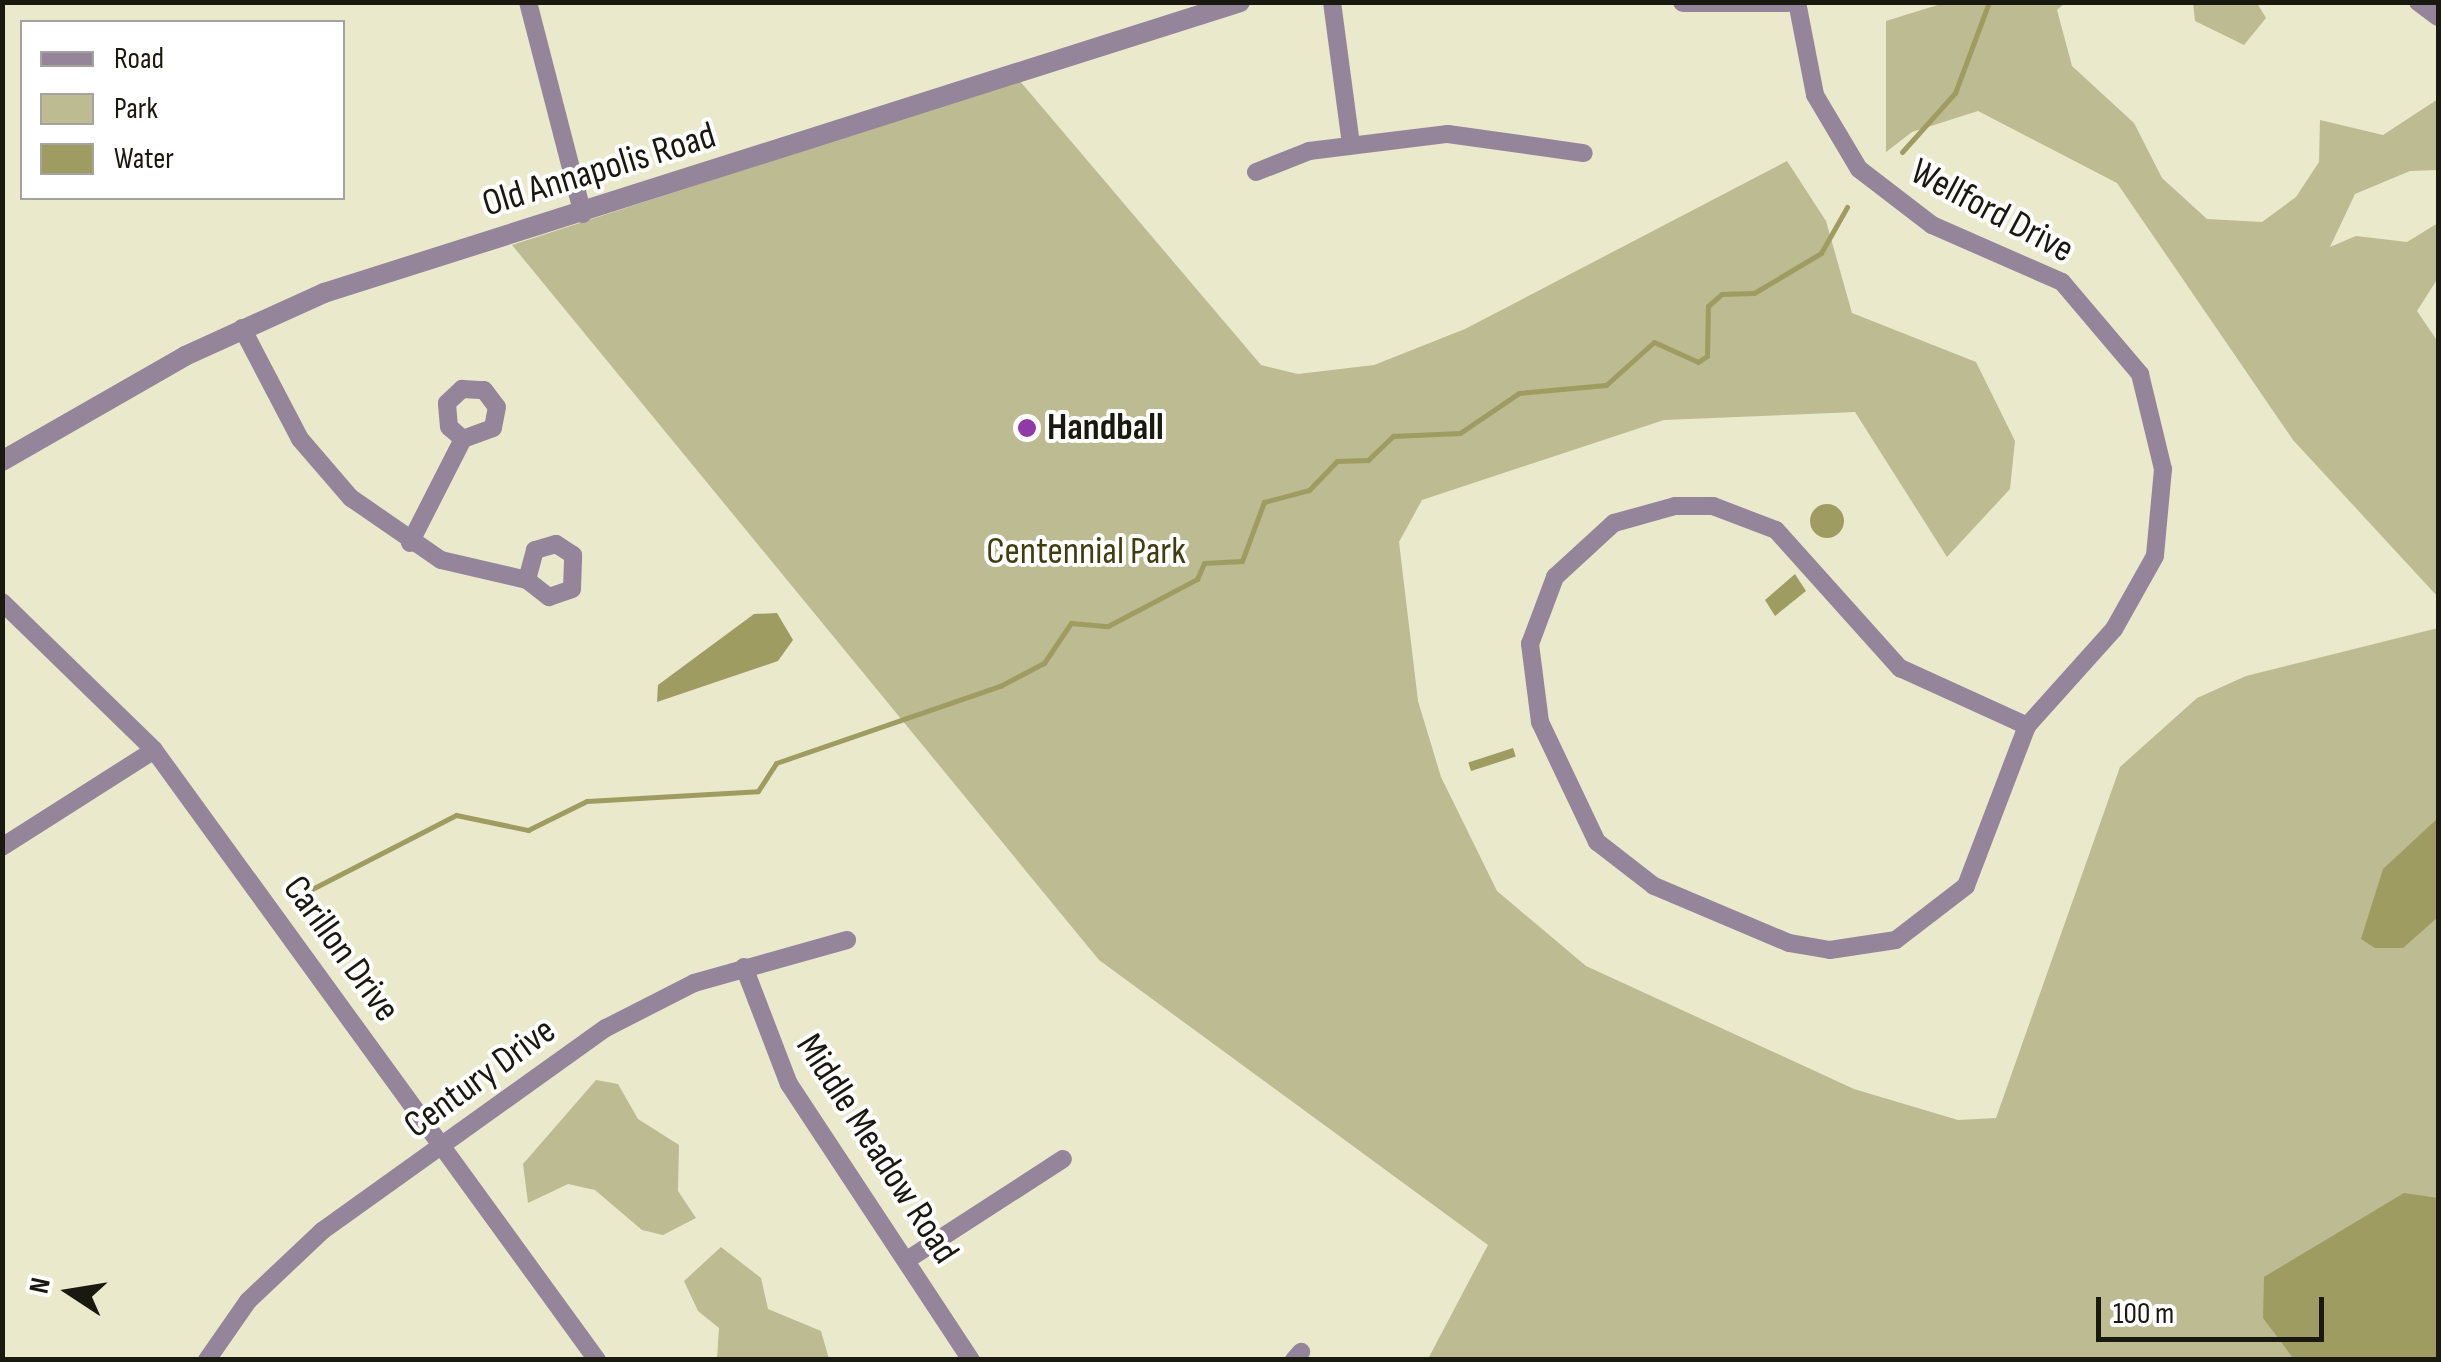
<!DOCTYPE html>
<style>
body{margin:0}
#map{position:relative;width:2441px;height:1362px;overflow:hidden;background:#eae9cc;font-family:"Sofia Sans Condensed",sans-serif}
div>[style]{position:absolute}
.green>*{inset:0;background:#bcbb91}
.water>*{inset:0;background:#9f9c62;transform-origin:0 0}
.round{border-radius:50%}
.stream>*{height:5px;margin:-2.5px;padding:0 2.5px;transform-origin:2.5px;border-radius:2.5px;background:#9f9c62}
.minor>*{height:18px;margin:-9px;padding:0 9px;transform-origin:9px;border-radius:9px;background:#95859a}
.tertiary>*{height:20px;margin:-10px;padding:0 10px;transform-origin:10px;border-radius:10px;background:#95859a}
.dots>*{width:28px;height:28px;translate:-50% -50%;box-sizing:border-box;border:5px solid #fff;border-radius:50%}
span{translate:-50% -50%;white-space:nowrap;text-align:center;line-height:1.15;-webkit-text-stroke:8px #fff;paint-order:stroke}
.street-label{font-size:38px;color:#1a190f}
.poi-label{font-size:38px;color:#1a190f;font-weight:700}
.left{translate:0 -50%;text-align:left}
.park-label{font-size:38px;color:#403e0f}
.frame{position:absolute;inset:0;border:5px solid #1a190f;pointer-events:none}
.legend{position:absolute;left:20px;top:20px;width:325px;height:180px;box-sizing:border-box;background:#fff;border:2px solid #a3a39f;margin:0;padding:12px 18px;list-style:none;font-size:30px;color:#1a190f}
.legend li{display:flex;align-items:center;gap:20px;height:50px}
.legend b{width:50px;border:2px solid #a3a39f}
.north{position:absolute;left:20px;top:1242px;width:100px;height:100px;-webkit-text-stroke:8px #fff;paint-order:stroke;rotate:282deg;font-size:28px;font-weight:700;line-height:40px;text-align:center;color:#1a190f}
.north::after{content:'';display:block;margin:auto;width:35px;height:45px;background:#1a190f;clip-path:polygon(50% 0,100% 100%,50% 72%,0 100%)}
.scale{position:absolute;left:2096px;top:1297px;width:228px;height:45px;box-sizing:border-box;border:5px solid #1a190f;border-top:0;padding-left:12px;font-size:30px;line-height:35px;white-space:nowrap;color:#1a190f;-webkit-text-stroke:8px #fff;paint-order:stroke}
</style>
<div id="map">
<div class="green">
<div style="clip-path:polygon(1944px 3px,2065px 3px,2057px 10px,2072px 66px,2134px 123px,2162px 178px,2207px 219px,2262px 222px,2296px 197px,2319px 162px,2320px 120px,2383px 135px,2438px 99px,2438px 170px,2410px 171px,2355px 194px,2330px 247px,2356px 236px,2407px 242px,2438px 223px,2438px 278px,2417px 311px,2438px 342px,2438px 597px,2293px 440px,2117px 183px,1978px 111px,1912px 132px,1886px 152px,1886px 21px)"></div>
<div style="clip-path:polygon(2193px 3px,2257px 3px,2266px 18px,2244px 45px,2195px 21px)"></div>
<div style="clip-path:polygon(1019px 80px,1261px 365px,1298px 374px,1374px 365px,1465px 329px,1787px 161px,1826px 221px,1852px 313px,1976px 362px,2015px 441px,2010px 489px,1947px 557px,1855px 412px,1664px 420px,1422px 500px,1399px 542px,1418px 701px,1441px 777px,1497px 891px,1586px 966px,1854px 1089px,1958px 1120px,1996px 1118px,2120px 767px,2197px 698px,2246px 676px,2438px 628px,2438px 1359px,1428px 1359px,1488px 1245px,1099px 960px,512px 245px)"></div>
<div style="clip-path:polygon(596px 1080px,618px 1084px,638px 1119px,679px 1145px,678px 1191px,696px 1218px,663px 1235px,642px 1230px,595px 1190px,568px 1184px,528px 1203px,523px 1164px)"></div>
<div style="clip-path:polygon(721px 1247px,761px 1278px,768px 1309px,821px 1331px,829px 1359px,717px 1359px,719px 1328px,698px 1311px,684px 1281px)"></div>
</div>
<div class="water">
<div class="round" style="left:1810px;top:504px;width:34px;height:34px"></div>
<div style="clip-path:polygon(1795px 574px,1806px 591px,1775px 616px,1765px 600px)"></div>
<div style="clip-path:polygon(777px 613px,793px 640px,778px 661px,657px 702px,658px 685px,754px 614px)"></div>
<div style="left:1513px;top:748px;width:9px;height:47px;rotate:72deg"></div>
<div style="clip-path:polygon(2438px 818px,2438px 917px,2403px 948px,2375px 948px,2361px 939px,2383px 869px)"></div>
<div style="clip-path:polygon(2404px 1193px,2438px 1198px,2438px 1359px,2293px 1358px,2263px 1318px,2264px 1277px)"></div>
</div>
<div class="stream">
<div style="left:1902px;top:152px;width:79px;rotate:-48.1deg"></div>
<div style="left:1955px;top:93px;width:97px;rotate:-69.5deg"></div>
<div style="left:312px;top:889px;width:162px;rotate:-27.2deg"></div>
<div style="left:456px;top:815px;width:74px;rotate:11.8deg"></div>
<div style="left:528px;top:830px;width:66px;rotate:-26.2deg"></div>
<div style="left:587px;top:801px;width:171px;rotate:-3.3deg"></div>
<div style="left:758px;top:791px;width:33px;rotate:-57deg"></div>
<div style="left:776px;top:763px;width:237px;rotate:-19deg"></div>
<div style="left:1000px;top:686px;width:50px;rotate:-27.6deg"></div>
<div style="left:1044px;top:663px;width:48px;rotate:-56deg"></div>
<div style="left:1071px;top:623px;width:37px;rotate:5deg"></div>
<div style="left:1108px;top:626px;width:101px;rotate:-27.8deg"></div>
<div style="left:1197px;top:579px;width:17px;rotate:-66deg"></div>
<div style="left:1204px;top:563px;width:38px;rotate:-3deg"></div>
<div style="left:1242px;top:561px;width:63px;rotate:-69.6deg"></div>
<div style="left:1264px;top:502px;width:47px;rotate:-14.9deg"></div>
<div style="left:1309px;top:490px;width:40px;rotate:-46deg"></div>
<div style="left:1337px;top:461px;width:31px;rotate:-2deg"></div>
<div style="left:1368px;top:460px;width:35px;rotate:-44deg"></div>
<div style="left:1393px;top:436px;width:67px;rotate:-2.6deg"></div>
<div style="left:1460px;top:433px;width:71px;rotate:-34.1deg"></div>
<div style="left:1519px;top:393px;width:87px;rotate:-5.3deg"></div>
<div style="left:1606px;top:385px;width:64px;rotate:-41.9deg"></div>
<div style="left:1654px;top:342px;width:48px;rotate:24.4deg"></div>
<div style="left:1698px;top:362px;width:11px;rotate:-34deg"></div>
<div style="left:1707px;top:356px;width:50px;rotate:-88.9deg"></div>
<div style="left:1708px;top:306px;width:18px;rotate:-41deg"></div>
<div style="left:1722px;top:294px;width:32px;rotate:-2deg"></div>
<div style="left:1754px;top:293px;width:78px;rotate:-30.8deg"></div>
<div style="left:1821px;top:253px;width:53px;rotate:-60.5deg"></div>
</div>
<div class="minor">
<div style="left:528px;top:2px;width:219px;rotate:75.5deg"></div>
<div style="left:1332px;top:2px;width:143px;rotate:82.4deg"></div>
<div style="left:1797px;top:2px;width:95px;rotate:79deg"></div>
<div style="left:1815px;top:95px;width:86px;rotate:59.3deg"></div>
<div style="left:1859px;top:169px;width:92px;rotate:37.5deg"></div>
<div style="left:1932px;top:225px;width:142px;rotate:23.7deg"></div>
<div style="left:2062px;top:282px;width:121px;rotate:49.7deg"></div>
<div style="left:2140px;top:374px;width:98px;rotate:76.4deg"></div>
<div style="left:2163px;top:469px;width:87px;rotate:95.3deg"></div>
<div style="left:2155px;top:556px;width:84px;rotate:119.3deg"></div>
<div style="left:2114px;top:629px;width:130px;rotate:131.9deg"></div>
<div style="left:2027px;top:726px;width:171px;rotate:110.9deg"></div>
<div style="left:1966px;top:886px;width:88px;rotate:142.4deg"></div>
<div style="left:1896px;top:940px;width:67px;rotate:171.4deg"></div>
<div style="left:1830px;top:950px;width:42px;rotate:-170.3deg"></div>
<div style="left:1789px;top:943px;width:147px;rotate:-157.1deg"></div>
<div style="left:1654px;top:886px;width:72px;rotate:-142.3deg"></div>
<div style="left:1597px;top:842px;width:133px;rotate:-115.4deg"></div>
<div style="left:1540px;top:722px;width:79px;rotate:-97.3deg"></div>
<div style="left:1530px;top:644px;width:72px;rotate:-69.5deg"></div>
<div style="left:1555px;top:577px;width:80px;rotate:-42.5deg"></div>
<div style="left:1614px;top:523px;width:63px;rotate:-15.6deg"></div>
<div style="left:1675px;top:506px;width:38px"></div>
<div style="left:1713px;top:506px;width:67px;rotate:20.9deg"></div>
<div style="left:1776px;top:530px;width:186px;rotate:48.1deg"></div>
<div style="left:1900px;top:668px;width:140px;rotate:24.5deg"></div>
<div style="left:2418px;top:2px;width:25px;rotate:37deg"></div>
<div style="left:1256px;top:172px;width:57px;rotate:-21.6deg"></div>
<div style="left:1309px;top:151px;width:140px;rotate:-7deg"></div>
<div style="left:1448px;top:134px;width:137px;rotate:8deg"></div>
<div style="left:242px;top:328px;width:125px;rotate:62.4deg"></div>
<div style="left:300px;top:439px;width:78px;rotate:49.2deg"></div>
<div style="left:351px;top:498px;width:109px;rotate:34.6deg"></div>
<div style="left:441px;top:560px;width:88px;rotate:13.1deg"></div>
<div style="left:527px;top:580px;width:28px;rotate:38deg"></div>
<div style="left:549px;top:597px;width:24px;rotate:-19deg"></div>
<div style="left:572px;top:589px;width:34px;rotate:-88deg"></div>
<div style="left:573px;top:555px;width:20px;rotate:-147deg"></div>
<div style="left:556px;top:544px;width:22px;rotate:164deg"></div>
<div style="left:535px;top:550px;width:31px;rotate:105deg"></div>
<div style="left:410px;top:543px;width:117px;rotate:-63deg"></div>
<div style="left:463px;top:439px;width:18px;rotate:-139deg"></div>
<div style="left:449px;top:427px;width:24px;rotate:-95deg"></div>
<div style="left:447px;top:403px;width:21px;rotate:-43deg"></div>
<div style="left:462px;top:389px;width:22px;rotate:3deg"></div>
<div style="left:484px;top:390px;width:21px;rotate:53deg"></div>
<div style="left:497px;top:407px;width:21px;rotate:101deg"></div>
<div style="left:493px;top:428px;width:32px;rotate:160deg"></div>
<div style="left:2px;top:602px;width:212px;rotate:44.2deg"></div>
<div style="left:154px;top:750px;width:754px;rotate:54.01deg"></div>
<div style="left:2px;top:847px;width:180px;rotate:-32.5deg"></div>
<div style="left:744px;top:967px;width:125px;rotate:69deg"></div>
<div style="left:789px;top:1084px;width:331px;rotate:56.6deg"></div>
<div style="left:910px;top:1258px;width:182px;rotate:-32.9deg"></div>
<div style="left:207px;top:1360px;width:72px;rotate:-55.2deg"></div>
<div style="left:248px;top:1301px;width:102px;rotate:-43.4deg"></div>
<div style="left:322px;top:1231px;width:349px;rotate:-35.6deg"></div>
<div style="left:606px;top:1028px;width:99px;rotate:-27.1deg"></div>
<div style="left:694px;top:983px;width:159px;rotate:-15.7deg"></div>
<div style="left:1294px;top:1360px;width:11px;rotate:-49deg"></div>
</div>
<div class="tertiary">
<div style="left:1683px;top:2px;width:105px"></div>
<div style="left:2px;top:461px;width:211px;rotate:-29.8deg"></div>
<div style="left:185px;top:356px;width:153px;rotate:-24.4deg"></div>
<div style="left:324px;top:293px;width:961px;rotate:-17.62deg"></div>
</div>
<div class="dots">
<div style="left:1027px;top:428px;background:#903aa7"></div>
</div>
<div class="street-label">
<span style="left:599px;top:170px;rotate:-17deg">Old Annapolis Road</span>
<span style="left:1992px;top:211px;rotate:28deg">Wellford Drive</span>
<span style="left:341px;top:949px;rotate:54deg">Carillon Drive</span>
<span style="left:480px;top:1078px;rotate:-36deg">Century Drive</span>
<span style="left:877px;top:1149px;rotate:57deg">Middle Meadow Road</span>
</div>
<div class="poi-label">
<span class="left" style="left:1047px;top:428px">Handball</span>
</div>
<div class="park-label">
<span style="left:1086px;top:552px">Centennial Park</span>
</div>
<div class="frame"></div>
<ul class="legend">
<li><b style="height:12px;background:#95859a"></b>Road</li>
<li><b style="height:28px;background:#bcbb91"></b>Park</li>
<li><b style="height:28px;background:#9f9c62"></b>Water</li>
</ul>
<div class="north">N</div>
<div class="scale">100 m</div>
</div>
